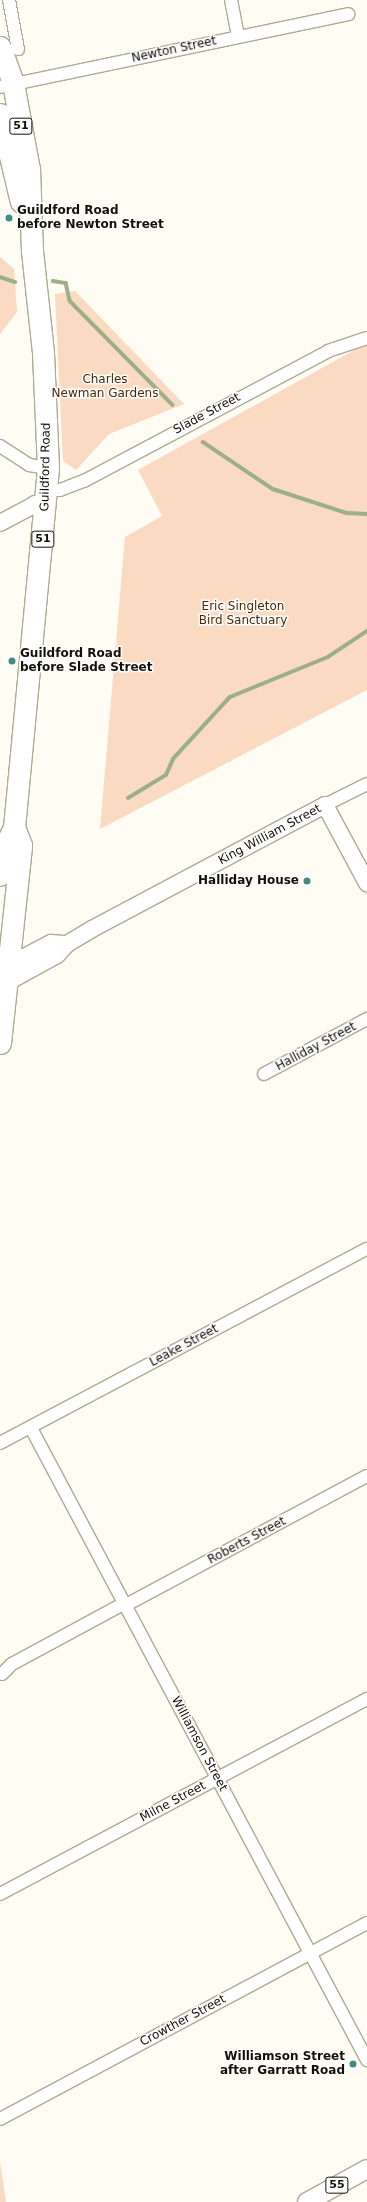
<!DOCTYPE html>
<style>
body{margin:0}
#map{position:relative;width:367px;height:2202px;overflow:hidden;background:#fefcf3;font-family:"DejaVu Sans",sans-serif}
div>[style]{position:absolute}
.green>*{inset:0;background:#fbdac2}
.stream>*{height:3.5px;margin:-1.75px;padding:0 1.75px;transform-origin:1.75px;border-radius:1.75px;background:#9bb088}
.roads{filter:drop-shadow(1px 0 #afaa94) drop-shadow(-1px 0 #afaa94) drop-shadow(0 1px #afaa94) drop-shadow(0 -1px #afaa94)}
.street>*{height:12px;margin:-6px;padding:0 6px;transform-origin:6px;border-radius:6px;background:#fff}
.secondary>*{height:16px;margin:-8px;padding:0 8px;transform-origin:8px;border-radius:8px;background:#fff}
.primary>*{height:18px;margin:-9px;padding:0 9px;transform-origin:9px;border-radius:9px;background:#fff}
.highway>*{height:21px;margin:-10.5px;padding:0 10.5px;transform-origin:10.5px;border-radius:10.5px;background:#fff}
.dots>*{width:11px;height:11px;translate:-50% -50%;box-sizing:border-box;border:2px solid #fff;border-radius:50%}
span{translate:-50% -50%;white-space:nowrap;text-align:center;line-height:1.15;-webkit-text-stroke:3px #fff;paint-order:stroke}
.shield-label span{padding:1px 3px;background:#fff;border:1px solid;border-radius:3px;-webkit-text-stroke-width:0}
.shield-label{font-size:11px;color:#121008;font-weight:700}
.street-label{font-size:12px;color:#121008}
.poi-label{font-size:12px;color:#121008;font-weight:700}
.left{translate:0 -50%;text-align:left}
.right{translate:-100% -50%;text-align:right}
.park-label{font-size:12px;color:#4c2702}
</style>
<div id="map">
<div class="green">
<div style="clip-path:polygon(0 257px,14px 269px,17px 312px,0 334px)"></div>
<div style="clip-path:polygon(75px 291px,184px 404px,109px 434px,76px 470px,63px 461px,55px 294px)"></div>
<div style="clip-path:polygon(367px 343px,367px 690px,100px 829px,125px 537px,162px 516px,138px 470px)"></div>
<div style="clip-path:polygon(0 2162px,6px 2202px,0 2202px)"></div>
</div>
<div class="stream">
<div style="left:0;top:277px;width:16px;rotate:18deg"></div>
<div style="left:53px;top:281px;width:13px;rotate:9deg"></div>
<div style="left:66px;top:283px;width:18px;rotate:77deg"></div>
<div style="left:70px;top:301px;width:146px;rotate:45.3deg"></div>
<div style="left:203px;top:442px;width:84px;rotate:33.9deg"></div>
<div style="left:273px;top:489px;width:78px;rotate:18deg"></div>
<div style="left:347px;top:513px;width:20px;rotate:3deg"></div>
<div style="left:128px;top:798px;width:44px;rotate:-31.2deg"></div>
<div style="left:166px;top:775px;width:17px;rotate:-66deg"></div>
<div style="left:173px;top:759px;width:84px;rotate:-47.4deg"></div>
<div style="left:230px;top:697px;width:106px;rotate:-22.2deg"></div>
<div style="left:328px;top:657px;width:47px;rotate:-33.7deg"></div>
</div>
<div class="roads">
<div class="street">
<div style="left:9px;top:0;width:50px;rotate:79.6deg"></div>
<div style="left:231px;top:0;width:37px;rotate:79deg"></div>
<div style="left:0;top:87px;width:356px;rotate:-11.8deg"></div>
<div style="left:0;top:446px;width:35px;rotate:33deg"></div>
<div style="left:29px;top:465px;width:19px;rotate:9deg"></div>
<div style="left:48px;top:490px;width:12px"></div>
<div style="left:60px;top:490px;width:26px;rotate:-21deg"></div>
<div style="left:84px;top:481px;width:276px;rotate:-28deg"></div>
<div style="left:328px;top:351px;width:41px;rotate:-18.4deg"></div>
<div style="left:325px;top:805px;width:47px;rotate:-26.6deg"></div>
<div style="left:264px;top:1074px;width:117px;rotate:-28.1deg"></div>
<div style="left:31px;top:1428px;width:716px;rotate:62deg"></div>
<div style="left:0;top:1443px;width:415px;rotate:-27.9deg"></div>
<div style="left:126px;top:1605px;width:273px;rotate:-28.2deg"></div>
<div style="left:2px;top:1674px;width:14px;rotate:-45deg"></div>
<div style="left:12px;top:1664px;width:128px;rotate:-28.4deg"></div>
<div style="left:0;top:1894px;width:416px;rotate:-28deg"></div>
<div style="left:0;top:2119px;width:416px;rotate:-28.1deg"></div>
</div>
<div class="secondary">
<div style="left:0;top:523px;width:40px;rotate:-28deg"></div>
<div style="left:35px;top:504px;width:11px"></div>
<div style="left:7px;top:966px;width:50px;rotate:-27.6deg"></div>
<div style="left:51px;top:943px;width:16px;rotate:4deg"></div>
<div style="left:6px;top:983px;width:58px;rotate:-28.8deg"></div>
<div style="left:57px;top:955px;width:15px;rotate:-48deg"></div>
<div style="left:67px;top:944px;width:29px;rotate:-31deg"></div>
<div style="left:92px;top:929px;width:264px;rotate:-28deg"></div>
<div style="left:325px;top:805px;width:89px;rotate:61.7deg"></div>
</div>
<div class="primary">
<div style="left:307px;top:2202px;width:68px;rotate:-28.8deg"></div>
</div>
<div class="highway">
<div style="left:0;top:47px;width:38px;rotate:70deg"></div>
<div style="left:13px;top:83px;width:87px;rotate:79.5deg"></div>
<div style="left:29px;top:169px;width:82px;rotate:87.9deg"></div>
<div style="left:32px;top:251px;width:103px;rotate:83.8deg"></div>
<div style="left:43px;top:353px;width:115px;rotate:87.5deg"></div>
<div style="left:48px;top:468px;width:361px;rotate:95.4deg"></div>
<div style="left:14px;top:827px;width:23px;rotate:115deg"></div>
<div style="left:4px;top:848px;width:27px;rotate:98deg"></div>
<div style="left:0;top:114px;width:90px;rotate:76.6deg"></div>
<div style="left:0;top:1043px;width:199px;rotate:-83.9deg"></div>
<div style="left:21px;top:845px;width:19px;rotate:-111deg"></div>
</div>
</div>
<div class="dots">
<div style="left:9px;top:218px;background:#448a81"></div>
<div style="left:12px;top:661px;background:#448a81"></div>
<div style="left:307px;top:881px;background:#448a81"></div>
<div style="left:353px;top:2064px;background:#448a81"></div>
</div>
<div class="shield-label">
<span style="left:21px;top:126px">51</span>
<span style="left:43px;top:539px">51</span>
<span style="left:337px;top:2185px">55</span>
</div>
<div class="street-label">
<span style="left:174px;top:50px;rotate:-12deg">Newton Street</span>
<span style="left:207px;top:414px;rotate:-28deg">Slade Street</span>
<span style="left:46px;top:467px;rotate:-89deg">Guildford Road</span>
<span style="left:270px;top:835px;rotate:-28deg">King William Street</span>
<span style="left:316px;top:1047px;rotate:-28deg">Halliday Street</span>
<span style="left:184px;top:1346px;rotate:-28deg">Leake Street</span>
<span style="left:247px;top:1541px;rotate:-28deg">Roberts Street</span>
<span style="left:199px;top:1744px;rotate:62deg">Williamson Street</span>
<span style="left:173px;top:1802px;rotate:-28deg">Milne Street</span>
<span style="left:183px;top:2021px;rotate:-28deg">Crowther Street</span>
</div>
<div class="poi-label">
<span class="left" style="left:17px;top:218px">Guildford Road<br>before Newton Street</span>
<span class="left" style="left:20px;top:661px">Guildford Road<br>before Slade Street</span>
<span class="right" style="left:299px;top:881px">Halliday House</span>
<span class="right" style="left:345px;top:2064px">Williamson Street<br>after Garratt Road</span>
</div>
<div class="park-label">
<span style="left:105px;top:387px">Charles<br>Newman Gardens</span>
<span style="left:243px;top:614px">Eric Singleton<br>Bird Sanctuary</span>
</div>
</div>
